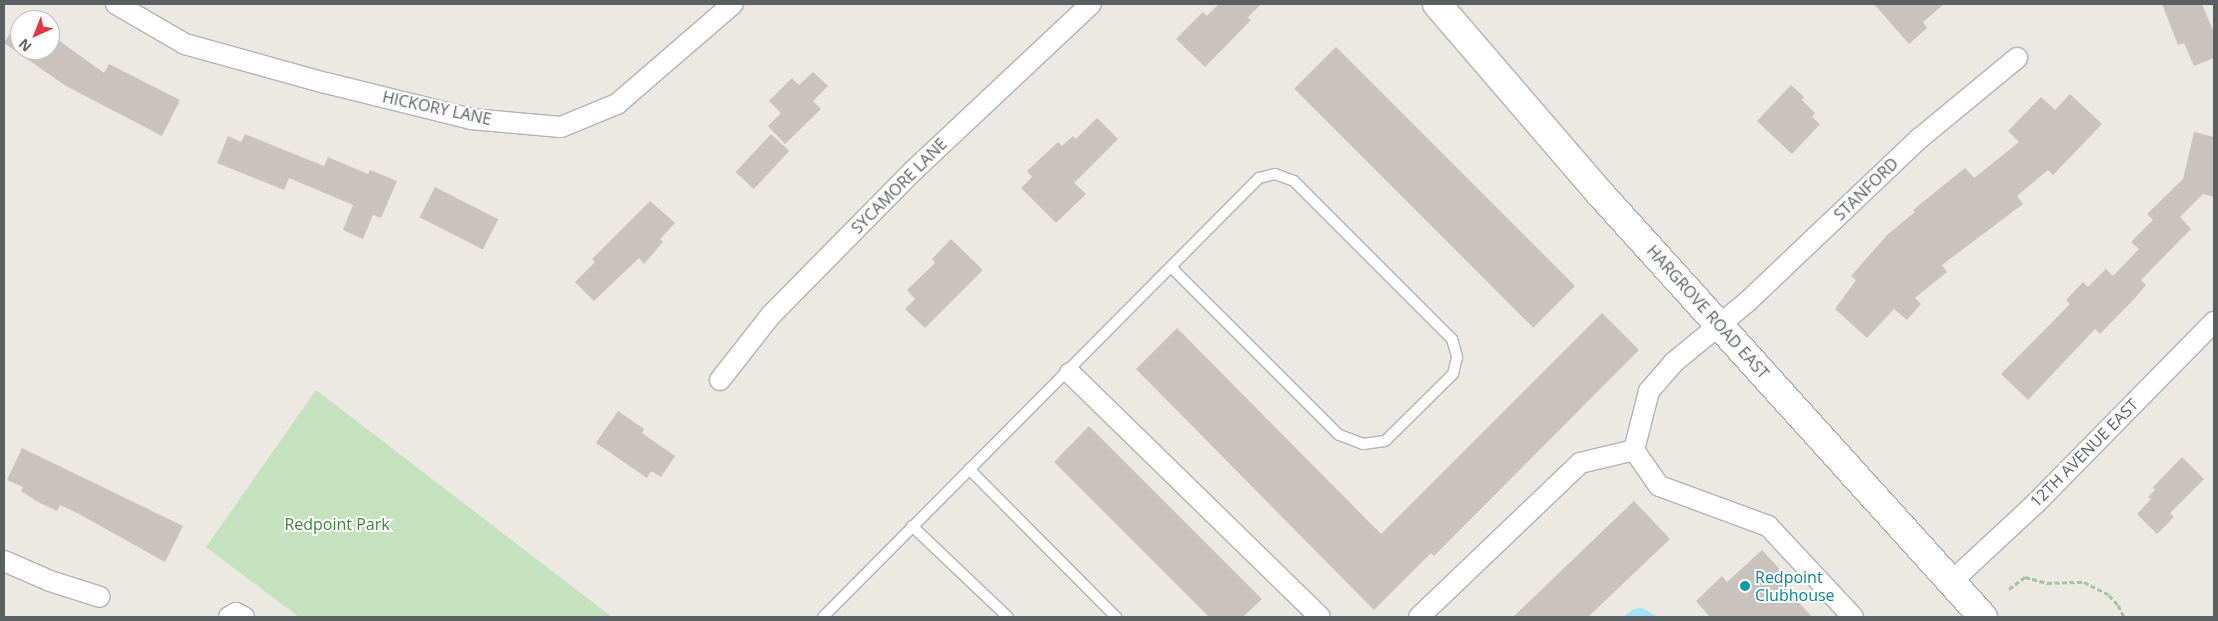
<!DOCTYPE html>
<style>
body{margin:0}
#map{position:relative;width:2218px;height:621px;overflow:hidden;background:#ece8e2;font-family:"Open Sans",sans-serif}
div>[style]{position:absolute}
.green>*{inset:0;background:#c5e2bf}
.water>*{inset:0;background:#a4e2f9}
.building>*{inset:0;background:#c8c3bf;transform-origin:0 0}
.path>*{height:3px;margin-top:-1.5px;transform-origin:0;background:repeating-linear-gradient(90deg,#9cc7a1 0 5px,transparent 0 7.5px)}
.roads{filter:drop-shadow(1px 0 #afb3b6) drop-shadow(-1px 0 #afb3b6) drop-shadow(0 1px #afb3b6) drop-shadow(0 -1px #afb3b6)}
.service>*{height:10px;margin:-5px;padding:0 5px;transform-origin:5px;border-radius:5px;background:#fff}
.minor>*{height:20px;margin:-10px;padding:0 10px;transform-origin:10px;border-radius:10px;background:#fff}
.secondary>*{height:28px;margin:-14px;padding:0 14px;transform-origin:14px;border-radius:14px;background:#fff}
.dots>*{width:14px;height:14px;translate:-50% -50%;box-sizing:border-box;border:2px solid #fff;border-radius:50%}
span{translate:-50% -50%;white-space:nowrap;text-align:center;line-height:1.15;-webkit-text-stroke:4px #fff;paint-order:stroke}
.street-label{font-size:16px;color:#5a5f62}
.park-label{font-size:16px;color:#42813a}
.culture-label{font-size:16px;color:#0d838f}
.left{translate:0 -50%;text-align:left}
.frame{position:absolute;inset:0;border:5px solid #5a5f62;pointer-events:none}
.north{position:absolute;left:10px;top:10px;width:50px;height:50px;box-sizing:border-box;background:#fff;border:1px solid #bdbfc0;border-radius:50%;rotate:224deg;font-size:14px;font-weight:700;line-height:20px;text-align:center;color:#5a5f62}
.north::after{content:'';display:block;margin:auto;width:18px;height:22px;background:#de3644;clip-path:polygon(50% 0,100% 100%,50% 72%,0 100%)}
</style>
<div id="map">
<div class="green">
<div style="clip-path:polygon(316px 390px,612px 617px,299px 617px,206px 547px)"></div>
</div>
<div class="water">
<div style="clip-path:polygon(1642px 608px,1658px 617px,1623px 617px,1634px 609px)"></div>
</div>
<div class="building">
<div style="clip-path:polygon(1219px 4px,1261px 4px,1248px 17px,1251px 20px,1205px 67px,1176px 39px,1203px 12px,1207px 16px)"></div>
<div style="clip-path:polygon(1874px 4px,1944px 4px,1923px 22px,1927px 28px,1909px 44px)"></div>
<div style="clip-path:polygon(2162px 4px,2202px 4px,2214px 33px,2214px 58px,2194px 66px,2184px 43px,2178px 45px)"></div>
<div style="clip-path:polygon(22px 14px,30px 20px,20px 20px,20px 50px,50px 50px,50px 34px,104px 73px,109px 64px,180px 100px,162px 136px,66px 86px,4px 43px)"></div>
<div style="left:1336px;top:47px;width:338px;height:59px;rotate:45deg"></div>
<div style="clip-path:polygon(813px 72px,828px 86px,813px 101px,821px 109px,785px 144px,768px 126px,781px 113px,769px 101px,792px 78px,799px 85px)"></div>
<div style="clip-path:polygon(1791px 85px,1804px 97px,1802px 100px,1815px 113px,1812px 117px,1820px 124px,1792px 154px,1757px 121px)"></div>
<div style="clip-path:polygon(2070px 94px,2102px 124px,2053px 175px,2048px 170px,2017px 196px,2023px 204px,1942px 265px,1947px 272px,1915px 298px,1921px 304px,1907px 320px,1894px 309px,1867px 338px,1835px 309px,1856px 280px,1851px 276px,1887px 235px,1915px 212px,1913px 210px,1965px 168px,1974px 178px,2019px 142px,2008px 131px,2041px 97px,2055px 110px)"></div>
<div style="clip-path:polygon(1097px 118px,1118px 139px,1074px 183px,1086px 194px,1056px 223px,1021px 188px,1032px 177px,1027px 171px,1058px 142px,1062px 146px,1073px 136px,1076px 139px)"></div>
<div style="clip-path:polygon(2194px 132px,2214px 137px,2214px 197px,2203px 194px,2180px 217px,2191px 229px,2141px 280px,2146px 285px,2135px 298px,2100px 334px,2095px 329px,2028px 400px,2001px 374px,2070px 304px,2066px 300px,2083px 282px,2088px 287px,2106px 269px,2113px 276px,2139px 249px,2131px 242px,2153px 220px,2147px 214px,2183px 179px)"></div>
<div style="clip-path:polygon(245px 134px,324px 166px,328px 157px,368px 174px,370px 170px,397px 181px,381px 218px,373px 215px,363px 239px,343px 230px,353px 205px,289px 178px,284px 190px,217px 163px,228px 136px,241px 142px)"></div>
<div style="left:771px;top:134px;width:25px;height:52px;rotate:43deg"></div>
<div style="left:435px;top:187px;width:71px;height:34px;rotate:27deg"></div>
<div style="clip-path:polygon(650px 201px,675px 223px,660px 239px,663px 242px,644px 264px,639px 258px,594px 301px,575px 282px,595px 262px,592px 259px)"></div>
<div style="clip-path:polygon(951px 239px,983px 270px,925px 328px,905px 309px,915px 299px,907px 290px,935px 263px,932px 259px)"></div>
<div style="clip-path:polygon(1602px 313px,1639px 350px,1434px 556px,1431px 553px,1374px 610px,1136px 369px,1177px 328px,1381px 534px)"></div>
<div style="clip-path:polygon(618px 411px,644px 429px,642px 433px,675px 456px,661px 477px,651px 471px,647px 478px,596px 443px)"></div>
<div style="clip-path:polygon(1089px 426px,1262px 599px,1243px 617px,1209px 617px,1054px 462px)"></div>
<div style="clip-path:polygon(22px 448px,183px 526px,165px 562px,79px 514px,60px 505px,57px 511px,38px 502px,21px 491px,23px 487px,7px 480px)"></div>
<div style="clip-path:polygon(2182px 457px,2204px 479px,2170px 513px,2174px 517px,2157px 534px,2137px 514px,2151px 499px,2148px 497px,2155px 490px,2153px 487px)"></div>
<div style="clip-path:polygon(1634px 501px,1670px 539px,1588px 617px,1513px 617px)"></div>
<div style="clip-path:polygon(1762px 550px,1787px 577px,1781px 583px,1812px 617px,1710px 617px,1696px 601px,1722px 576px,1727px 582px)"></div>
</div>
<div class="path">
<div style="left:2009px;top:589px;width:20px;rotate:-37deg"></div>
<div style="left:2025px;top:577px;width:23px;rotate:15deg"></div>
<div style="left:2047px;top:583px;width:37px;rotate:-2deg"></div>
<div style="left:2084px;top:582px;width:28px;rotate:27deg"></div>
<div style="left:2109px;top:595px;width:13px;rotate:48deg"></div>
<div style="left:2118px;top:605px;width:13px;rotate:63deg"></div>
</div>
<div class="roads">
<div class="service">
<div style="left:969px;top:469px;width:209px;rotate:45.2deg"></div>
<div style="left:912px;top:526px;width:132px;rotate:43.5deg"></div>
<div style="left:823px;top:617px;width:619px;rotate:-45.2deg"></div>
<div style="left:1259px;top:178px;width:16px;rotate:-14deg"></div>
<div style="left:1275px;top:174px;width:20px;rotate:20deg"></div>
<div style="left:1294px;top:181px;width:223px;rotate:45deg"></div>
<div style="left:1452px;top:339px;width:19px;rotate:74deg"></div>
<div style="left:1457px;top:357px;width:17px;rotate:103deg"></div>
<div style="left:1453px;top:374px;width:95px;rotate:135.4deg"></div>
<div style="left:1385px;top:441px;width:22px;rotate:172deg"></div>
<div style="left:1363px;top:444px;width:26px;rotate:-159deg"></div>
<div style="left:1339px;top:435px;width:238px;rotate:-135deg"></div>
</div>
<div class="minor">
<div style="left:116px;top:4px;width:80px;rotate:30.1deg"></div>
<div style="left:185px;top:44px;width:146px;rotate:15.5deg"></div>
<div style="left:326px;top:83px;width:149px;rotate:13.9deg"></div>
<div style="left:471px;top:119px;width:90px;rotate:5.1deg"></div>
<div style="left:561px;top:127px;width:61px;rotate:-22.3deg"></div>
<div style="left:617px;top:104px;width:153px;rotate:-40.8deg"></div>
<div style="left:1070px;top:373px;width:349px;rotate:44.3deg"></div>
<div style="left:720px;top:380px;width:83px;rotate:-51.9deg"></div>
<div style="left:771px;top:315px;width:202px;rotate:-45.4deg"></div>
<div style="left:913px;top:171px;width:244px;rotate:-43.2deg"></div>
<div style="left:4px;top:561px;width:50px;rotate:23.5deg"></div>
<div style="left:50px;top:581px;width:52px;rotate:17.7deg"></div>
<div style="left:1951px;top:582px;width:116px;rotate:-42.9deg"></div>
<div style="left:2036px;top:503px;width:254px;rotate:-45.5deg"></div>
<div style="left:229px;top:617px;width:8px;rotate:-30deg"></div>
<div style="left:236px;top:613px;width:9px;rotate:27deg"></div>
<div style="left:1419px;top:617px;width:223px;rotate:-43.7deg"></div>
<div style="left:1580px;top:463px;width:56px;rotate:-13.5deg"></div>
<div style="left:1853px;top:617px;width:125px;rotate:-133deg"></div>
<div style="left:1768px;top:526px;width:116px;rotate:-159.8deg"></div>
<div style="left:1659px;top:486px;width:44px;rotate:-124.8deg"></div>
<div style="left:1634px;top:450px;width:61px;rotate:-75.7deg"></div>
<div style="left:1649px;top:391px;width:37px;rotate:-49deg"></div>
<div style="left:1673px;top:363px;width:96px;rotate:-39.5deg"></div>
<div style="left:1747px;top:302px;width:238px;rotate:-43.5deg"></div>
<div style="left:1920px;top:138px;width:126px;rotate:-39.5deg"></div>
</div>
<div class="secondary">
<div style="left:1437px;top:4px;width:244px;rotate:49.3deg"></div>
<div style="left:1596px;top:189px;width:577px;rotate:47.88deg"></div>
</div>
</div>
<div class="dots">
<div style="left:1745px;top:586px;background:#0f9aa8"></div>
</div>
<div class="street-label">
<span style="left:437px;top:108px;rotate:12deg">HICKORY LANE</span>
<span style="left:899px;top:186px;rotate:-45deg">SYCAMORE LANE</span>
<span style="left:1866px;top:189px;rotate:-44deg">STANFORD</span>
<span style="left:1708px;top:312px;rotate:48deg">HARGROVE ROAD EAST</span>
<span style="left:2084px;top:453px;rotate:-45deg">12TH AVENUE EAST</span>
</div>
<div class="park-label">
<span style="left:337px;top:524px">Redpoint Park</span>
</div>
<div class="culture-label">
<span class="left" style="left:1755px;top:586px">Redpoint<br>Clubhouse</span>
</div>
<div class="frame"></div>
<div class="north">N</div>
</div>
